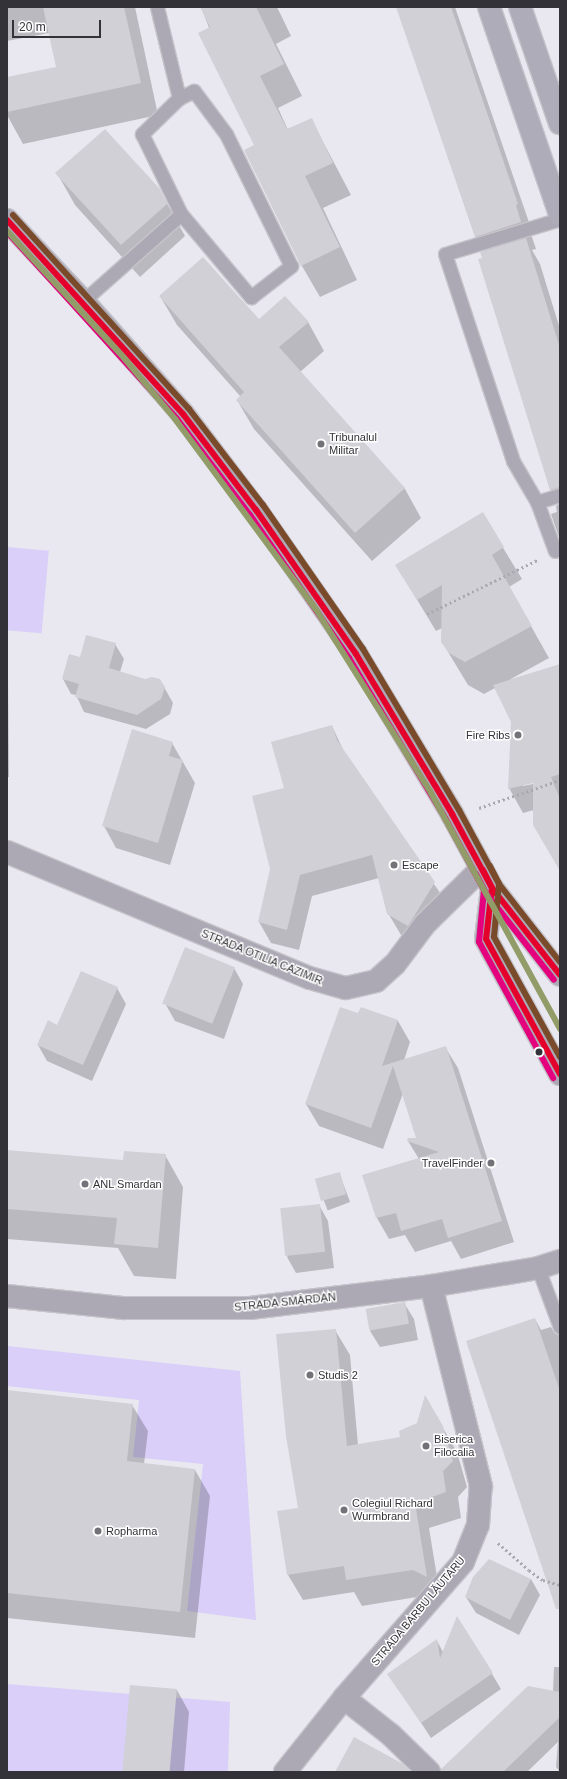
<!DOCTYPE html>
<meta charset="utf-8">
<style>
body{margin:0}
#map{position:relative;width:567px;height:1779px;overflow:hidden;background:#e9e8f0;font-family:Arial,sans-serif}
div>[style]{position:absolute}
.green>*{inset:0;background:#d9cff8;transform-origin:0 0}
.shadow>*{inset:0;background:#0003;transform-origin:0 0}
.building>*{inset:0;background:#d1d0d6;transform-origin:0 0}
.path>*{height:2.5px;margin-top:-1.25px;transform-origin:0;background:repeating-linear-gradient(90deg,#a9a7b0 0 2px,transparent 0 5px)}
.roads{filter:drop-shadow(1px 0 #c5c4ca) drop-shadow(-1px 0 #c5c4ca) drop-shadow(0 1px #c5c4ca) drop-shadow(0 -1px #c5c4ca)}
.service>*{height:13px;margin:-6.5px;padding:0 6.5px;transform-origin:6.5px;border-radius:6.5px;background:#aca9b5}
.minor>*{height:22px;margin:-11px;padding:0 11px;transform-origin:11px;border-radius:11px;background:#aca9b5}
.tertiary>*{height:22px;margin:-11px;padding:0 11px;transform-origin:11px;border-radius:11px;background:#aca9b5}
.secondary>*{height:22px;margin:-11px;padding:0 11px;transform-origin:11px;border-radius:11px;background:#aca8b5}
.primary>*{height:22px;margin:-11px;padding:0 11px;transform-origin:11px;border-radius:11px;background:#aeacb9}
.bus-1>*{height:6px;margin:-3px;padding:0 3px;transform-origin:3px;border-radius:3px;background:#e4002b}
.bus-2>*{height:6px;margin:-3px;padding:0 3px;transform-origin:3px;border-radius:3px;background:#e5007d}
.bus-3>*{height:6px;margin:-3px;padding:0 3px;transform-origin:3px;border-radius:3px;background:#7a4b2a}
.tram-1>*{height:6px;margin:-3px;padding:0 3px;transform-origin:3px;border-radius:3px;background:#929c68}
.dots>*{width:11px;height:11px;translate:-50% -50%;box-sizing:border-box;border:2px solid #fff;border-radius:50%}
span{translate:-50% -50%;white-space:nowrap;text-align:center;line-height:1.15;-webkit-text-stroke:3px #fff;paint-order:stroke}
.poi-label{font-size:11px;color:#333238}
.left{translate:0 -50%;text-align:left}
.right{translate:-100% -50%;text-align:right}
.street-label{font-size:11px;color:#333238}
.frame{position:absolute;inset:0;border:8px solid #333238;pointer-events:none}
.scale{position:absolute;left:12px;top:20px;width:89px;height:18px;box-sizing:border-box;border:2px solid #333238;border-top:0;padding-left:5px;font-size:12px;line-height:14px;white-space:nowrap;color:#333238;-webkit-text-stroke:3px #fff;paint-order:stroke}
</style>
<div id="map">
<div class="green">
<div style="left:7px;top:547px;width:42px;height:83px;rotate:5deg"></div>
<div style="clip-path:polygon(7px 1346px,240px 1371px,256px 1620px,187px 1611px,203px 1464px,133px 1457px,139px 1400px,7px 1386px)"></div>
<div style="clip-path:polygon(7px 1684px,230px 1702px,228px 1772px,7px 1772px)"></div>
</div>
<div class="shadow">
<div style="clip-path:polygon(7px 7px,135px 7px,158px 115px,23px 144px,7px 115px,7px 78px,57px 68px,49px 33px,7px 41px)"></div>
<div style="clip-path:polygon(201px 7px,277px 7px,291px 36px,276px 44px,302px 96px,278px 108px,288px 130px,311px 119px,351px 195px,323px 208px,357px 280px,320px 297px,302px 266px,246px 150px,255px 146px)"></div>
<div style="clip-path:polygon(397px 7px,455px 7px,532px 231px,530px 231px,536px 249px,532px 250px,540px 264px,560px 329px,560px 540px,551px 514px,557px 512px,556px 506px,559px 504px,550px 489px,483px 259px,484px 251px,475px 236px)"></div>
<div style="clip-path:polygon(57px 173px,159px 189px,185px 236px,140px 277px,75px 205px)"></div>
<div style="clip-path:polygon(160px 296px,259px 321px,308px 322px,324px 351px,300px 372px,405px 489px,421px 518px,372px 561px,254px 429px,237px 400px,241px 397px,177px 325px)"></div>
<div style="clip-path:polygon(evenodd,482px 513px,522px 579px,509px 587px,549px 658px,509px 680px,560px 665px,560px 869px,534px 810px,523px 813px,509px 788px,512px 722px,495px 688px,484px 694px,468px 685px,442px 642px,442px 628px,436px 631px,396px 565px,482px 513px,538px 781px,538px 783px,523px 786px,523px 784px,538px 781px)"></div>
<div style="clip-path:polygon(115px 644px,124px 659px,120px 672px,164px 687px,173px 703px,170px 714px,146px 729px,84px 712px,76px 695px,71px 694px,63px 679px,81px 659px)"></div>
<div style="clip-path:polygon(7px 672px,8px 673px,9px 777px,7px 777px)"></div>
<div style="clip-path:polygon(332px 726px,346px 756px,447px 903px,420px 947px,401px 935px,388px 913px,379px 878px,312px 896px,299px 950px,271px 943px,259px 922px,271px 869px,285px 789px)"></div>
<div style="clip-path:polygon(172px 743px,195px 783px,170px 865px,116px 848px,104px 826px)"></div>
<div style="clip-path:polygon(234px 968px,243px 984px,224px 1039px,175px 1021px,166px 1005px)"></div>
<div style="clip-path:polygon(117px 988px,126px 1004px,92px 1081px,47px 1061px,38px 1045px,58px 1026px)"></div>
<div style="clip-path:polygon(361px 1008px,398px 1021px,410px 1042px,404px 1060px,445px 1047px,458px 1068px,514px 1242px,461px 1259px,451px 1241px,415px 1252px,405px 1235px,389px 1239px,377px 1218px,364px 1175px,419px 1159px,408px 1141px,417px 1139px,403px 1093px,383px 1149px,319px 1126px,306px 1104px)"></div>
<div style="clip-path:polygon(7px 1151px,124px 1161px,165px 1155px,183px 1187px,176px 1279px,134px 1276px,118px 1248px,7px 1239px)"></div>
<div style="left:339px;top:1173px;width:31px;height:24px;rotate:69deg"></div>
<div style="clip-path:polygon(319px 1205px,328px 1221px,334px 1268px,296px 1273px,287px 1257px)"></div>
<div style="clip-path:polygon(404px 1303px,414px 1319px,418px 1340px,380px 1347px,370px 1331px)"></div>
<div style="clip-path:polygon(535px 1319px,541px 1330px,551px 1327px,555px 1334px,560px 1335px,560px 1600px)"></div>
<div style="clip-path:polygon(335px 1330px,350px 1355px,358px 1445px,402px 1438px,417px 1424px,425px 1397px,457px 1452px,467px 1487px,458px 1497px,461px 1518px,429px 1528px,441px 1601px,429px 1595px,362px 1606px,354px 1592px,303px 1600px,288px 1575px,299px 1509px)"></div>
<div style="clip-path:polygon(7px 1391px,132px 1405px,148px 1431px,144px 1464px,195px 1470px,210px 1496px,195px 1638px,7px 1618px)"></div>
<div style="clip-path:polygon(531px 1579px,540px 1595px,519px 1635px,476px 1613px,466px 1597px)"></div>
<div style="clip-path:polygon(437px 1641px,443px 1652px,492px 1674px,501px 1689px,431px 1738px,389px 1674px)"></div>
<div style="clip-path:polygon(554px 1667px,560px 1667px,560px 1772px,556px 1767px,558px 1742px,527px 1772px,455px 1772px,553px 1692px)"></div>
<div style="clip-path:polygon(177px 1690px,189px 1712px,184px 1772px,123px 1772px)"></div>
</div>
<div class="building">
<div style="clip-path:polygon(43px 7px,124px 7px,141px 83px,7px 112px,7px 77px,56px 67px)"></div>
<div style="clip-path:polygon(200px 7px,256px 7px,284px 64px,260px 76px,287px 129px,312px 118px,333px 163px,305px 176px,340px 247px,301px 266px,244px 150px,254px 145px,198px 33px,210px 27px)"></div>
<div style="clip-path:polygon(396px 7px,451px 7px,518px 204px,516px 205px,521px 222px,475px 237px)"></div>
<div style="clip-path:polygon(105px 129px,160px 189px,167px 204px,121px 245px,55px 173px)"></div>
<div style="clip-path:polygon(526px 238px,560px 348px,560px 487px,550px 490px,478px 259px,482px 258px,480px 252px)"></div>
<div style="clip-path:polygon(203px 257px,259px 319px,285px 296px,309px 322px,279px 347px,405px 488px,355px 533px,236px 400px,244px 392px,159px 296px)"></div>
<div style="clip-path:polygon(483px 512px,504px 547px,492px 555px,532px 626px,465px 662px,449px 653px,441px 642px,442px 585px,417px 600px,395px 565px)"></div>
<div style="clip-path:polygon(86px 635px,116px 643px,109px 668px,145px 679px,152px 677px,160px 679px,165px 687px,161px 699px,137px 715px,75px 697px,79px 684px,62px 679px,69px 654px,80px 657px)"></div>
<div style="clip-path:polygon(560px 664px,560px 774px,551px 777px,560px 799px,560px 871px,533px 825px,533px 783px,508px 789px,511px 722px,493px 685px)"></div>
<div style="clip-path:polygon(332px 725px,337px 740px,435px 882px,408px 926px,387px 914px,372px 855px,300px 875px,287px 930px,258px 922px,270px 869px,252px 796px,284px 788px,271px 742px)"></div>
<div style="clip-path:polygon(132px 729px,173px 742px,169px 756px,183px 760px,158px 843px,102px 826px)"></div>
<div style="left:185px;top:947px;width:54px;height:61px;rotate:22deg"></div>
<div style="clip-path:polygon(81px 971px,118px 987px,83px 1065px,37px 1045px,48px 1020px,57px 1025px)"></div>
<div style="clip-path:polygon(340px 1007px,358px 1013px,361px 1007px,398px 1020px,382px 1066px,446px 1046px,502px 1221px,448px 1238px,442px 1219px,401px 1231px,396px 1213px,376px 1218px,362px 1175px,439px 1152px,407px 1141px,408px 1138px,416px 1138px,393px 1066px,371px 1128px,305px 1104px)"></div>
<div style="clip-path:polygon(7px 1150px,123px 1160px,124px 1151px,166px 1154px,158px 1248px,114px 1244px,117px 1218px,7px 1209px)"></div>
<div style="left:340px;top:1172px;width:23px;height:26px;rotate:75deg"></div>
<div style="left:320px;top:1204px;width:48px;height:40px;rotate:84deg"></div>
<div style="left:405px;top:1302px;width:22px;height:40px;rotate:80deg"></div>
<div style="clip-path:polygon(535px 1318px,560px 1391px,560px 1609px,556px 1609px,466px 1341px)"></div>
<div style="clip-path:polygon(336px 1329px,347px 1446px,400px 1437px,399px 1431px,417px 1423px,425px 1395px,443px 1426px,453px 1461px,443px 1471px,446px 1492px,415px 1503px,427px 1577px,413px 1570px,346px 1580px,344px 1566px,287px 1575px,277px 1511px,298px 1508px,286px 1436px,276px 1334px)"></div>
<div style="clip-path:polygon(7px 1390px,133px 1404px,127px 1461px,195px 1469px,180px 1612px,7px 1593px)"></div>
<div style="clip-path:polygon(489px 1559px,531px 1579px,510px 1620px,465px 1597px,473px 1577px)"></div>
<div style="clip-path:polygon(457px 1616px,493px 1673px,421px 1723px,387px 1674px,437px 1639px,440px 1658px)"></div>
<div style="left:130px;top:1685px;width:47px;height:87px;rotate:5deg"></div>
<div style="clip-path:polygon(528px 1686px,560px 1692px,560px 1717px,503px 1772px,441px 1772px,441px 1769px)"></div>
<div style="clip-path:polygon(354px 1737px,403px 1764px,411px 1772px,335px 1772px)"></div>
</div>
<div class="path">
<div style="left:427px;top:614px;width:123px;rotate:-26.1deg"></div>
<div style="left:479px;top:808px;width:86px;rotate:-19.1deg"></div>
<div style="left:498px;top:1543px;width:41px;rotate:41.1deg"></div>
<div style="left:529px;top:1570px;width:17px;rotate:36deg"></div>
<div style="left:543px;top:1580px;width:18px;rotate:16deg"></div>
</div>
<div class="roads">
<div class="service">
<div style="left:157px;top:7px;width:94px;rotate:76.4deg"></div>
<div style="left:560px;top:219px;width:120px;rotate:163.1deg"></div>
<div style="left:445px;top:254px;width:218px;rotate:71.8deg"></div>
<div style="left:513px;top:461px;width:48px;rotate:59.7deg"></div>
<div style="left:537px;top:502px;width:24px;rotate:-17deg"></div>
<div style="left:83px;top:301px;width:131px;rotate:-41.6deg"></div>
<div style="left:181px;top:214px;width:109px;rotate:49.9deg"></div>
<div style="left:251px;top:297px;width:51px;rotate:-37.8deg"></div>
<div style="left:291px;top:266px;width:147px;rotate:-116.2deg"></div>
<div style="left:226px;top:134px;width:54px;rotate:-126.7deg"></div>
<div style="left:194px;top:91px;width:17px;rotate:155deg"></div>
<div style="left:179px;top:98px;width:52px;rotate:135.8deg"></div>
<div style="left:142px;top:134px;width:89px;rotate:64deg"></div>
<div style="left:537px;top:502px;width:52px;rotate:69.8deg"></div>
<div style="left:538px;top:1268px;width:63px;rotate:69.6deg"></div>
</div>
<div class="minor">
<div style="left:7px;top:852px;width:328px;rotate:22.6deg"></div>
<div style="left:310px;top:978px;width:37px;rotate:16deg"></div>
<div style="left:346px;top:988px;width:31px;rotate:-13deg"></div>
<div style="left:376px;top:981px;width:25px;rotate:-42deg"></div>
<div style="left:395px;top:964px;width:50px;rotate:-53.1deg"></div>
<div style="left:425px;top:924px;width:69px;rotate:-44.4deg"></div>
<div style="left:474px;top:876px;width:10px;rotate:-29deg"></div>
<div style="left:344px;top:1698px;width:60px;rotate:38.2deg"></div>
<div style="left:391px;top:1735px;width:53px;rotate:44.2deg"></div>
<div style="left:285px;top:1772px;width:95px;rotate:-51.4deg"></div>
<div style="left:344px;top:1698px;width:181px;rotate:-48.8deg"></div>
<div style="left:463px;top:1562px;width:40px;rotate:-68deg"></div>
<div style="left:478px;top:1525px;width:39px;rotate:-86deg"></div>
<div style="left:481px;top:1486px;width:206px;rotate:-104deg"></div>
</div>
<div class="tertiary">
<div style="left:7px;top:1296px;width:118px;rotate:5.9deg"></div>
<div style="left:124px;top:1308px;width:126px"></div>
<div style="left:250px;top:1308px;width:182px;rotate:-6.9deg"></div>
<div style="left:431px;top:1286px;width:109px;rotate:-9.5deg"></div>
<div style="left:538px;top:1268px;width:23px;rotate:-18deg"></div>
</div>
<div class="secondary">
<div style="left:7px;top:220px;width:111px;rotate:46.8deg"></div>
<div style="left:83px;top:301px;width:151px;rotate:48.5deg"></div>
<div style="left:183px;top:414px;width:121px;rotate:52.8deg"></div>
<div style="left:256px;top:510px;width:175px;rotate:55.2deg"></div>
<div style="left:356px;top:654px;width:187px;rotate:59deg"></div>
<div style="left:452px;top:814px;width:84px;rotate:61.6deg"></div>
<div style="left:492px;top:888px;width:110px;rotate:52deg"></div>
<div style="left:492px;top:888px;width:51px;rotate:96.7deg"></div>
<div style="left:486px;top:939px;width:154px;rotate:61.3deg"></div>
</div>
<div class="primary">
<div style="left:489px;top:7px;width:219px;rotate:71.1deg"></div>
<div style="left:520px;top:7px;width:123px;rotate:71deg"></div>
</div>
</div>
<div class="bus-1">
<div style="left:7px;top:220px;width:262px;rotate:47.8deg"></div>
<div style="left:183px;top:414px;width:121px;rotate:52.8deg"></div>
<div style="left:256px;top:510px;width:175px;rotate:55.2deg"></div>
<div style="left:356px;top:654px;width:187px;rotate:59deg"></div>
<div style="left:452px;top:814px;width:84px;rotate:61.6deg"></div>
<div style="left:492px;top:888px;width:51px;rotate:96.7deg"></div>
<div style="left:486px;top:939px;width:154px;rotate:61.3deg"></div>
<div style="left:483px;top:870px;width:20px;rotate:63deg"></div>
<div style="left:492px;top:888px;width:110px;rotate:52deg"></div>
</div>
<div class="bus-2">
<div style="left:7px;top:232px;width:253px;rotate:47.7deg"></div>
<div style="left:177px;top:419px;width:121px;rotate:52.8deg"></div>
<div style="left:250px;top:515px;width:174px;rotate:55.3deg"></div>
<div style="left:349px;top:658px;width:187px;rotate:59deg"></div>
<div style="left:445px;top:818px;width:82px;rotate:61.6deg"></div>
<div style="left:484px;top:890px;width:52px;rotate:95.5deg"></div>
<div style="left:479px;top:942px;width:155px;rotate:61.4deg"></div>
<div style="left:476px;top:874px;width:21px;rotate:62deg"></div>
<div style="left:486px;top:893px;width:110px;rotate:52deg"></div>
</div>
<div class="bus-3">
<div style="left:13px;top:215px;width:262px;rotate:47.8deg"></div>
<div style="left:189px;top:409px;width:121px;rotate:52.4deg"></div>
<div style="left:263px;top:505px;width:175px;rotate:55.2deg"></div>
<div style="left:363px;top:649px;width:187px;rotate:59.2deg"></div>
<div style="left:459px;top:810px;width:84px;rotate:61.6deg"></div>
<div style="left:499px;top:884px;width:53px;rotate:95.4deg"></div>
<div style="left:494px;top:937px;width:137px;rotate:61.2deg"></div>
<div style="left:490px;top:866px;width:20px;rotate:63deg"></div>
<div style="left:499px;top:884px;width:99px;rotate:52deg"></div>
</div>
<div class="tram-1">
<div style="left:7px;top:231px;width:173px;rotate:47.3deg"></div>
<div style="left:124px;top:358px;width:80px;rotate:50.1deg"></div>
<div style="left:175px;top:419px;width:235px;rotate:53.5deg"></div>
<div style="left:315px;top:608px;width:218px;rotate:57.9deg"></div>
<div style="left:431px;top:793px;width:269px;rotate:61.3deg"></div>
</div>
<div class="dots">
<div style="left:321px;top:444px;background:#737278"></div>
<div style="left:518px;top:735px;background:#737278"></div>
<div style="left:394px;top:865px;background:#737278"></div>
<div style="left:539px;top:1052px;background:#333238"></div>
<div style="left:491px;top:1163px;background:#737278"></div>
<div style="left:85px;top:1184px;background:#737278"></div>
<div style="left:310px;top:1375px;background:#737278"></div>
<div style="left:426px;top:1446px;background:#737278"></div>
<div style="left:344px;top:1510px;background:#737278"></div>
<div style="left:98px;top:1531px;background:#737278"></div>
</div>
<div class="poi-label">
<span class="left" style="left:329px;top:444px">Tribunalul<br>Militar</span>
<span class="right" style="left:510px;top:735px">Fire Ribs</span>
<span class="left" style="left:402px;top:865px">Escape</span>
<span class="right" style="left:483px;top:1163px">TravelFinder</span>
<span class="left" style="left:93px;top:1184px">ANL Smardan</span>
<span class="left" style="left:318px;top:1375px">Studis 2</span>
<span class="left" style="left:434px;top:1446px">Biserica<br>Filocalia</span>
<span class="left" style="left:352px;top:1510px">Colegiul Richard<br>Wurmbrand</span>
<span class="left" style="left:106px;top:1531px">Ropharma</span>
</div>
<div class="street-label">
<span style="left:262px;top:957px;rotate:22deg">STRADA OTILIA CAZIMIR</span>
<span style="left:285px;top:1302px;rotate:-6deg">STRADA SMÂRDAN</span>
<span style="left:418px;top:1611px;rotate:-50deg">STRADA BARBU LĂUTARU</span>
</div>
<div class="frame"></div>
<div class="scale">20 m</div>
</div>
